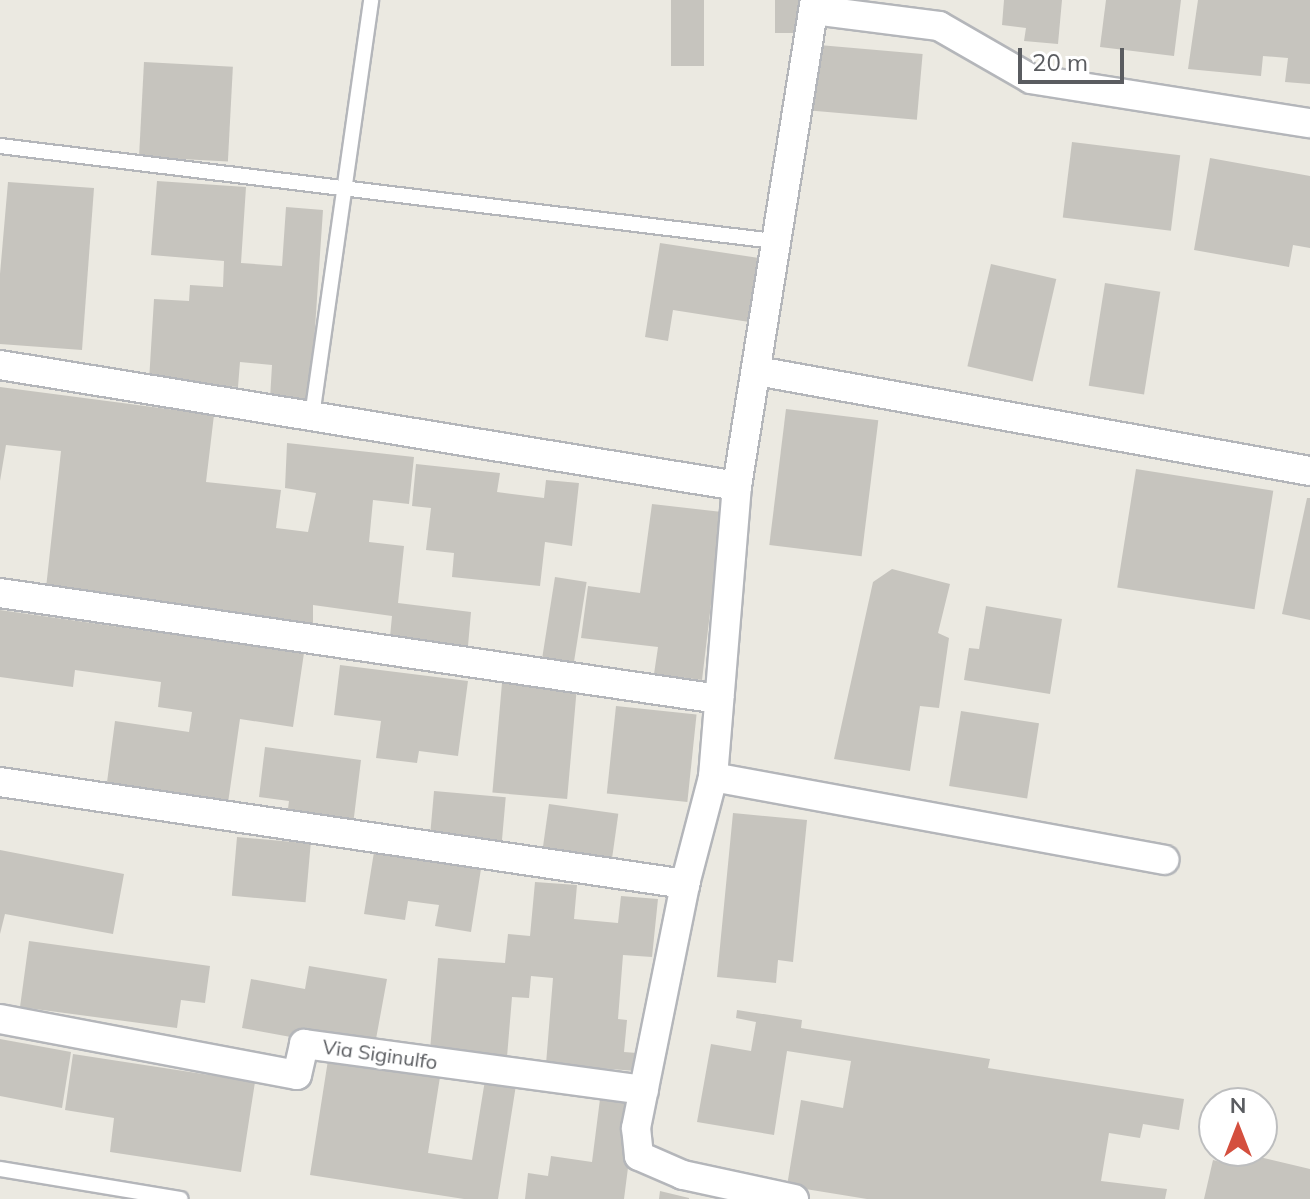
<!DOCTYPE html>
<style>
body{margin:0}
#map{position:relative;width:1310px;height:1199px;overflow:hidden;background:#ebe9e1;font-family:Mulish,sans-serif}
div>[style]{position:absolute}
.building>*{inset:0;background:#c6c4be;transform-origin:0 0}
.roads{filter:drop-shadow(2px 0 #b4b6ba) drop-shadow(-2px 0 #b4b6ba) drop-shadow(0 2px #b4b6ba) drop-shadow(0 -2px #b4b6ba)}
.service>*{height:14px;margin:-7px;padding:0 7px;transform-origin:7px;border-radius:7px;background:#fff}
.minor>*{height:28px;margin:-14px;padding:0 14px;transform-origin:14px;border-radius:14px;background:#fff}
span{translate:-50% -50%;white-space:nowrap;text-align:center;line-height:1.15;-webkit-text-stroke:7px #fff;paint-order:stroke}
.street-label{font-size:20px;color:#5a5c60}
.north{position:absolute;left:1198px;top:1087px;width:80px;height:80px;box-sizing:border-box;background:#fff;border:2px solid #bdbebf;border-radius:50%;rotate:0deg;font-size:22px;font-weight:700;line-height:32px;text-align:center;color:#5a5c60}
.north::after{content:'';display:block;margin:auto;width:28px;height:36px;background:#d44f3e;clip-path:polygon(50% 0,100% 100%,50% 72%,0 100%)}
.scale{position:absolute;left:1018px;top:48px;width:106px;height:36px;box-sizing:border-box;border:4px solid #5a5c60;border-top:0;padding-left:10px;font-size:24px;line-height:28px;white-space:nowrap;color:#5a5c60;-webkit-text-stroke:6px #fff;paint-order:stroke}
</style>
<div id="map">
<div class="building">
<div style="left:671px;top:0;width:33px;height:66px"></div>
<div style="left:775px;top:0;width:23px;height:33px"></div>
<div style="clip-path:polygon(1004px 0,1062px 0,1058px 44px,1024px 41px,1026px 28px,1002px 25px)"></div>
<div style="clip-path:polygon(1106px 0,1181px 0,1174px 56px,1100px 47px)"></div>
<div style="clip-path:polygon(1198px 0,1310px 0,1310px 84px,1285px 82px,1288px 58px,1263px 56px,1261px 76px,1188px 69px)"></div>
<div style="left:819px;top:45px;width:104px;height:66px;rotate:5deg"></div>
<div style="left:144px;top:62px;width:89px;height:95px;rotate:3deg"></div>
<div style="left:1072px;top:142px;width:109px;height:76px;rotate:7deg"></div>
<div style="clip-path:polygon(1210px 158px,1310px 176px,1310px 248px,1293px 245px,1289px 267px,1194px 250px)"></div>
<div style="clip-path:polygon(157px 181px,246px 187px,241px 263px,282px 266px,286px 207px,323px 210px,310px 402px,270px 399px,272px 365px,240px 362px,238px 387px,149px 381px,154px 299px,189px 301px,190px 285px,223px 287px,224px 261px,151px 255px)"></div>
<div style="clip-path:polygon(8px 182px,94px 188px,82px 350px,0 344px,0 274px)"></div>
<div style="clip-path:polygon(660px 243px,772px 260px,762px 324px,673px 310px,668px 341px,645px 337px)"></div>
<div style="left:991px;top:264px;width:67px;height:105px;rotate:13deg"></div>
<div style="left:1105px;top:283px;width:56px;height:104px;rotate:9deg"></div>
<div style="clip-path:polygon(0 387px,214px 415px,206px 482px,281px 490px,276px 528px,308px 532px,316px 493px,285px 488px,287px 443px,414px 457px,409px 504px,373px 500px,369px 542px,404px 546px,398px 603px,471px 612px,468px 646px,390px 637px,392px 616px,313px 605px,313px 628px,46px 588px,61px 451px,6px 445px,0 481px)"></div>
<div style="left:786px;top:409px;width:93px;height:137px;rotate:7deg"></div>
<div style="clip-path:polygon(416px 464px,500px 473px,497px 492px,544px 498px,546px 480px,579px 483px,572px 546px,545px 542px,540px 586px,452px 577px,454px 553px,426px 550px,431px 508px,412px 506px)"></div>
<div style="left:1136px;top:469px;width:139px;height:120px;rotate:9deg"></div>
<div style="clip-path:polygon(1307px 498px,1310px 498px,1310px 620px,1282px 614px)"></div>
<div style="clip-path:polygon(652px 504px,722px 512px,702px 680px,654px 674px,658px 647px,581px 638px,588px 586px,640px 593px)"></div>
<div style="clip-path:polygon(892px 569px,950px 584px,938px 633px,949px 638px,939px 708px,920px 706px,910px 771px,834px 759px,873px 582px)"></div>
<div style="left:555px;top:577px;width:32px;height:81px;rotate:9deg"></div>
<div style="clip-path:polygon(986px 606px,1062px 619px,1050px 694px,964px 680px,969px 648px,979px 649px)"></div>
<div style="clip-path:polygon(0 610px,304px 653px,293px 727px,240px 719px,227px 810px,106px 790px,115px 721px,189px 732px,192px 712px,158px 707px,161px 682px,75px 670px,73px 687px,0 677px)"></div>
<div style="clip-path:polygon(340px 665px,468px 681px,458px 756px,419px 751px,417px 763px,376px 758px,381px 721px,334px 715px)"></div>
<div style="left:502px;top:683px;width:75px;height:110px;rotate:5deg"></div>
<div style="left:616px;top:706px;width:81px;height:88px;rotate:6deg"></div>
<div style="left:961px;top:711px;width:79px;height:76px;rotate:9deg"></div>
<div style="clip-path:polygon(265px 747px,361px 760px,353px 825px,287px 816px,289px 801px,259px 797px)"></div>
<div style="left:434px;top:791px;width:72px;height:48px;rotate:5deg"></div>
<div style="left:549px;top:804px;width:70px;height:49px;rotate:8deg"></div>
<div style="clip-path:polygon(733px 813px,807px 820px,793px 962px,778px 960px,776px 983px,717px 977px)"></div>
<div style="left:237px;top:837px;width:74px;height:59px;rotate:5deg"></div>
<div style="clip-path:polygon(0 850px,124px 874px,113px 934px,5px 914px,0 934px)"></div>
<div style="clip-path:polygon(374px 852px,481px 869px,471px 932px,435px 926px,439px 905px,408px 901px,405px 920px,364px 914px)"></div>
<div style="clip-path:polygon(535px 882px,577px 885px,574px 919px,618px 923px,621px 896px,658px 899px,652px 957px,623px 955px,618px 1019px,627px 1020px,624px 1052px,637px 1053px,636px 1071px,546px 1064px,553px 978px,531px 976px,529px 998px,512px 997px,507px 1057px,430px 1050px,438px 958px,505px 963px,508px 934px,530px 936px)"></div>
<div style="clip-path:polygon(29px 941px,210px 966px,205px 1003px,181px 1000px,177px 1028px,20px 1007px)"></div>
<div style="clip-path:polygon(309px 966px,387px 979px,376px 1039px,342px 1033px,340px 1046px,242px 1028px,251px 979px,305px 989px)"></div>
<div style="clip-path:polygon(737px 1010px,802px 1020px,801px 1028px,990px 1059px,988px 1068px,1184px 1099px,1179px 1130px,1143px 1124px,1140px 1138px,1109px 1133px,1101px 1181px,1167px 1189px,1165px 1199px,867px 1199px,787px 1186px,801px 1100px,843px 1108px,851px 1061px,787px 1051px,774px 1135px,697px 1122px,711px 1044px,751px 1051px,756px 1022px,736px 1018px)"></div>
<div style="clip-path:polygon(0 1039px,71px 1052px,62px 1108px,0 1096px)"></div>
<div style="clip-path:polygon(73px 1054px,255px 1082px,241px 1172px,110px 1152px,114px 1118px,65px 1110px)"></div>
<div style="clip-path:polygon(328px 1060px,440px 1077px,428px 1153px,472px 1160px,485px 1080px,516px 1085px,498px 1199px,464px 1199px,310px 1175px)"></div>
<div style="clip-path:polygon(600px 1099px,636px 1105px,624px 1199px,525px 1199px,528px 1173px,548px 1176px,551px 1156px,592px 1162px)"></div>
<div style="clip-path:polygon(1239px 1152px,1310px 1169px,1310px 1199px,1204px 1199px,1213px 1160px,1236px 1166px)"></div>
<div style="clip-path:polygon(660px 1191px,689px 1198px,689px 1199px,659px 1199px)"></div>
</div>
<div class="roads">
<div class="service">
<div style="left:0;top:146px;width:780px;rotate:7deg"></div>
<div style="left:312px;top:416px;width:420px;rotate:-81.9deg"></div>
<div style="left:0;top:1169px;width:183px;rotate:9.4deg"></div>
</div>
<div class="minor">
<div style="left:814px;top:10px;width:126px;rotate:7.3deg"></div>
<div style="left:939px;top:26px;width:106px;rotate:29.9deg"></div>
<div style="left:1031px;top:79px;width:282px;rotate:9deg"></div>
<div style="left:0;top:365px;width:747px;rotate:9.32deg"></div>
<div style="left:757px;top:371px;width:562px;rotate:10.25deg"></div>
<div style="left:0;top:593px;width:727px;rotate:8.39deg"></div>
<div style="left:713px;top:777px;width:459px;rotate:10.4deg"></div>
<div style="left:0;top:782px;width:693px;rotate:8.47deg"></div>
<div style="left:0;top:1019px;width:302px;rotate:10.7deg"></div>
<div style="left:297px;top:1075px;width:32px;rotate:-77deg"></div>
<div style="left:304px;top:1044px;width:343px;rotate:7.7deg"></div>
<div style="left:794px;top:1199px;width:114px;rotate:-167.8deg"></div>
<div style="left:683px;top:1175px;width:48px;rotate:-156.6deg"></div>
<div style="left:639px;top:1156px;width:28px;rotate:-96deg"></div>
<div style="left:636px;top:1128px;width:249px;rotate:-78.6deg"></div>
<div style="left:685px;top:884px;width:111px;rotate:-75.3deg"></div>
<div style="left:713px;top:777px;width:292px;rotate:-85.3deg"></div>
<div style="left:737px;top:486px;width:492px;rotate:-80.9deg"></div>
</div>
</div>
<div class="street-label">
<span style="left:380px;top:1054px;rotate:8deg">Via Siginulfo</span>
</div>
<div class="north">N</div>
<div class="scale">20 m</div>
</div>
